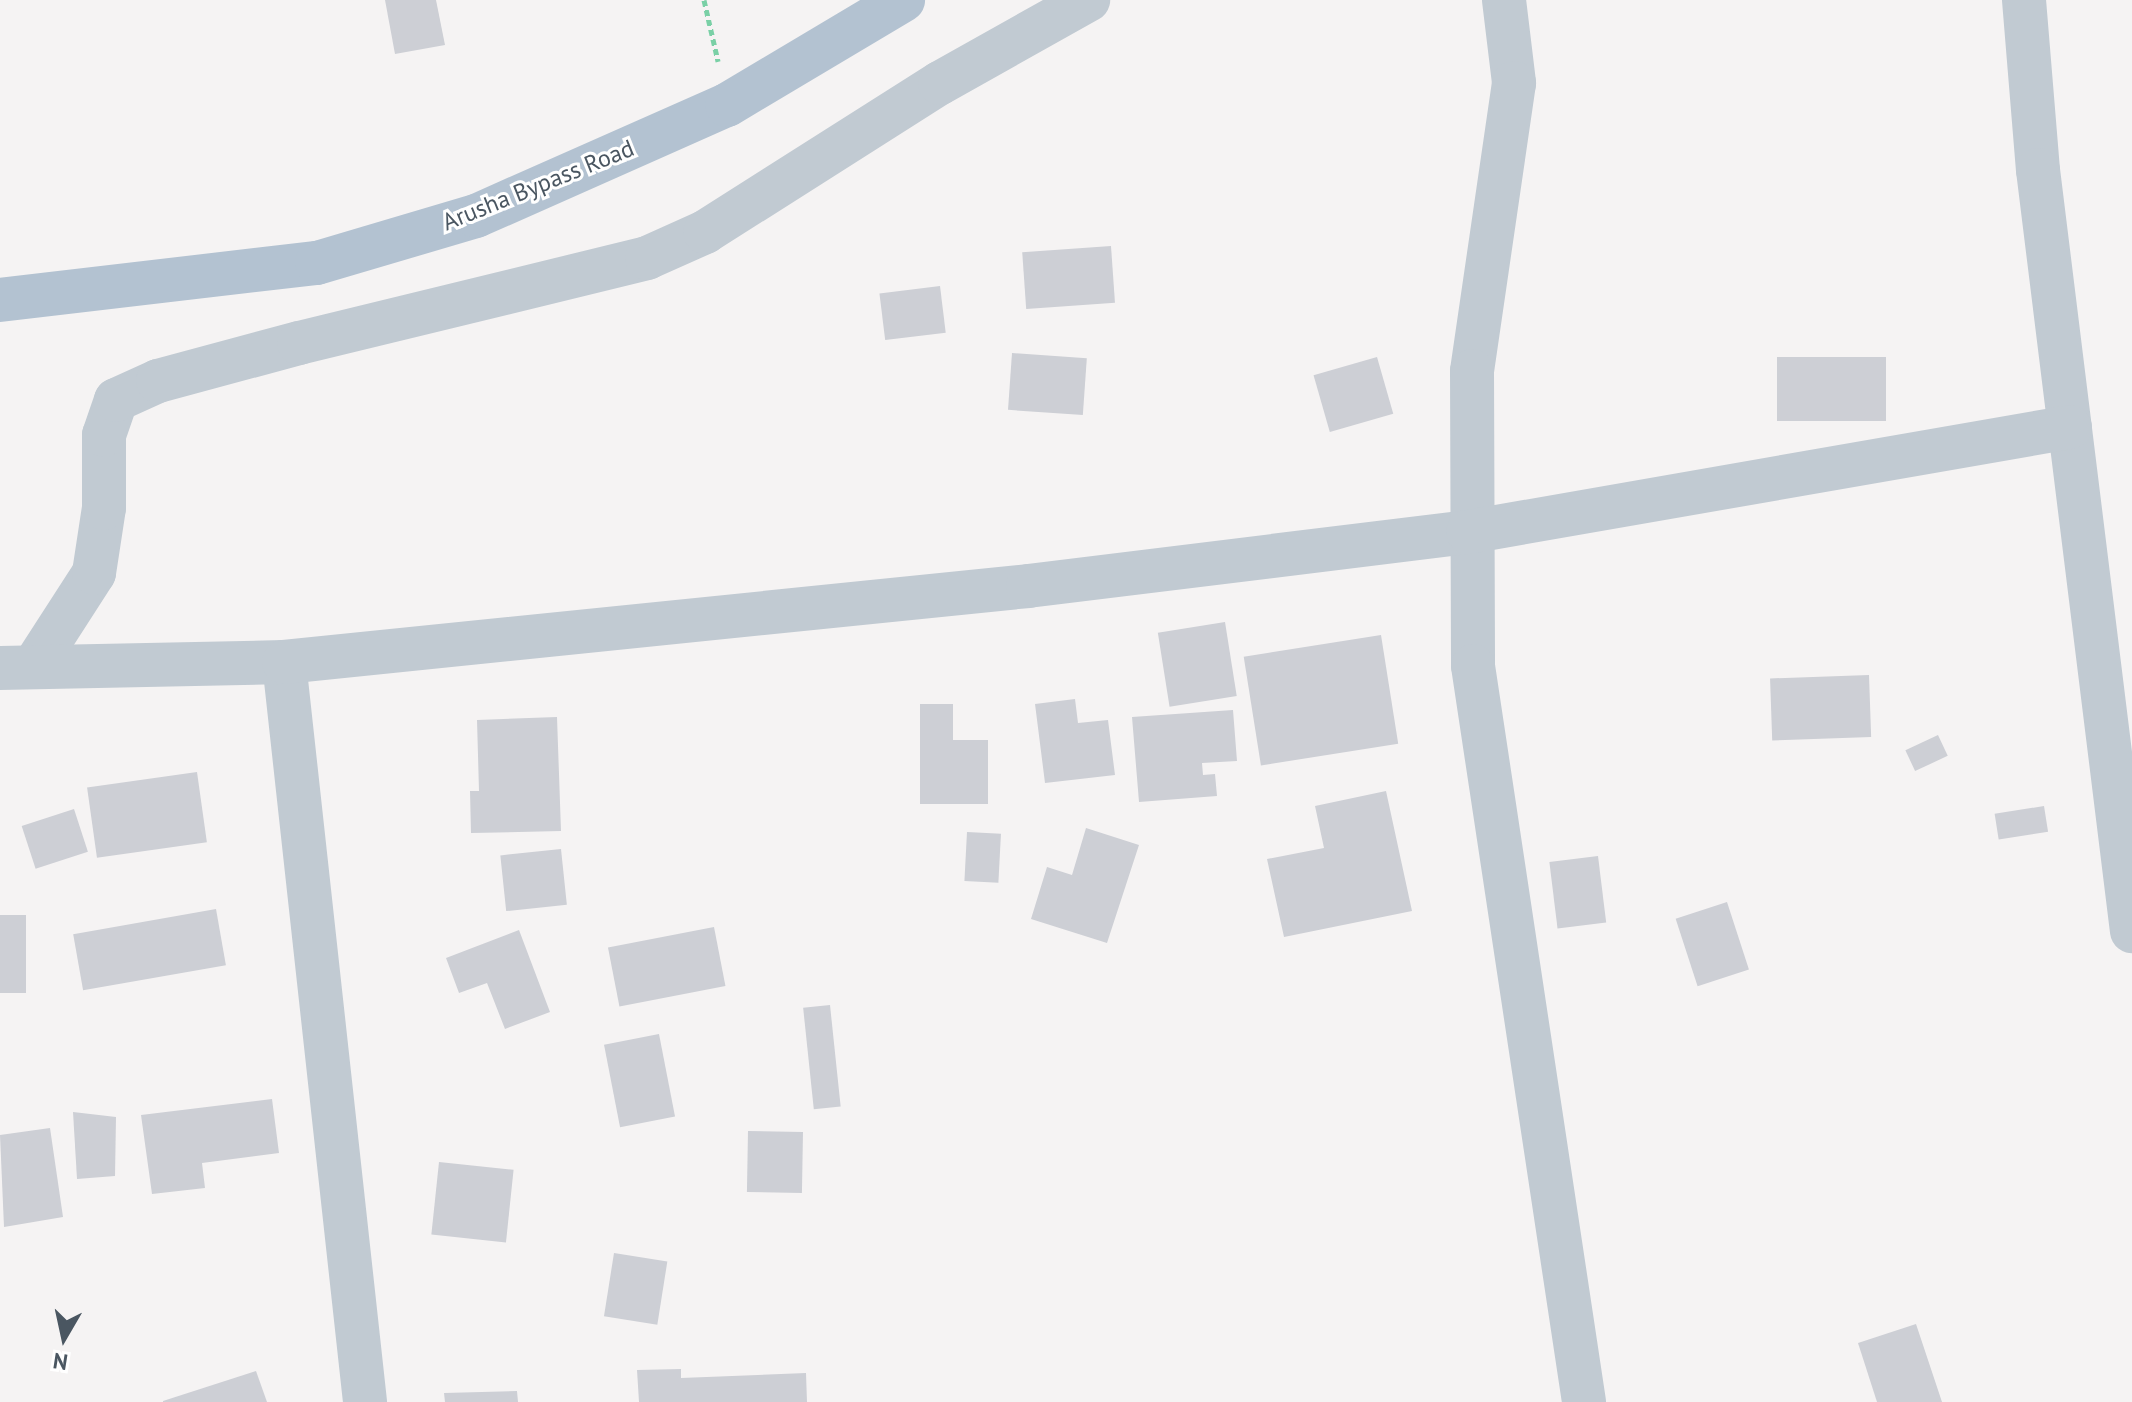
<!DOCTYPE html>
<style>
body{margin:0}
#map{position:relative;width:2132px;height:1402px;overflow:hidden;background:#f5f3f3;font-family:"PT Sans",sans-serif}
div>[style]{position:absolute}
.building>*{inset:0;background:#cdcfd5;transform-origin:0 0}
.path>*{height:5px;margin-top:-2.5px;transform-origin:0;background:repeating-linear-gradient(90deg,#7ad0a6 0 6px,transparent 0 10px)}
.minor>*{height:44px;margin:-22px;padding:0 22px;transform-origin:22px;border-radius:22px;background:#c1cad2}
.major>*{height:44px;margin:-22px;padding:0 22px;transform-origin:22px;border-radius:22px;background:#b3c2d1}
span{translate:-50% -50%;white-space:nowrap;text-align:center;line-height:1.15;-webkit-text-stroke:6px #fff;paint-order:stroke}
.street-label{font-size:24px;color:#4a5661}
.north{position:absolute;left:24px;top:1298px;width:80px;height:80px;-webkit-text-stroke:6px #fff;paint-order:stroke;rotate:189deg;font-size:22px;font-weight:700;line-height:32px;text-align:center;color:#4a5661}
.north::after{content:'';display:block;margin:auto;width:28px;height:36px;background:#4a5661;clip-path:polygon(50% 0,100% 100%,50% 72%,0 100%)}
</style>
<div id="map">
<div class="building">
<div style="clip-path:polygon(385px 0,436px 0,445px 45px,395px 54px)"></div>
<div style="left:1111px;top:246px;width:57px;height:89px;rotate:86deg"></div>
<div style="left:940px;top:286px;width:47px;height:61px;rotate:83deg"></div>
<div style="left:1012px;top:353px;width:75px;height:57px;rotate:4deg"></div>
<div style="left:1377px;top:357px;width:59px;height:66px;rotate:74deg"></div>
<div style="left:1777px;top:357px;width:109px;height:64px"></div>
<div style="left:1225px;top:622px;width:75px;height:68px;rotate:81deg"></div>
<div style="left:1381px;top:635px;width:110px;height:139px;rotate:81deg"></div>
<div style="left:1869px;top:675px;width:62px;height:99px;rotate:88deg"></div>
<div style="clip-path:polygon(1075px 699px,1078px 723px,1108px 720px,1115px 775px,1045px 783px,1035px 704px)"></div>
<div style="clip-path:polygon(920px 704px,953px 704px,953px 740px,988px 740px,988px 804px,920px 804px)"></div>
<div style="clip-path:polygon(1233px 710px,1237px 761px,1202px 763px,1203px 775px,1215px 774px,1217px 796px,1139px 802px,1132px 717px)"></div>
<div style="clip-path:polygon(557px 717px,561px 831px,471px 833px,470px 791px,479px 791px,477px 720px)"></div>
<div style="left:1938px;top:735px;width:23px;height:36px;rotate:65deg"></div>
<div style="left:197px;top:772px;width:71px;height:111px;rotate:82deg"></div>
<div style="clip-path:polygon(1386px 791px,1412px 911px,1284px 937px,1267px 859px,1324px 848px,1315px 806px)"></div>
<div style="left:2044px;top:806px;width:26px;height:50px;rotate:81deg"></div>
<div style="left:74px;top:809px;width:45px;height:55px;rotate:72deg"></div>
<div style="clip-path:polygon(1086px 828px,1139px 845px,1107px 943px,1031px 919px,1047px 867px,1072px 875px)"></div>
<div style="left:967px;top:832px;width:34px;height:49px;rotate:3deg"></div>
<div style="left:561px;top:849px;width:56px;height:61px;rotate:84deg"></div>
<div style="left:1598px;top:856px;width:67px;height:49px;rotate:83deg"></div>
<div style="left:1727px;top:902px;width:71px;height:54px;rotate:72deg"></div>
<div style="left:216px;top:909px;width:57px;height:145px;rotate:80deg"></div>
<div style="left:0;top:915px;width:26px;height:78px"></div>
<div style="left:714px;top:927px;width:60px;height:108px;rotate:79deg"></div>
<div style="clip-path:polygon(519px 930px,550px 1012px,505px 1029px,487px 983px,459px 993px,446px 958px)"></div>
<div style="left:830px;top:1005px;width:102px;height:27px;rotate:84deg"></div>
<div style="left:659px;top:1034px;width:84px;height:56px;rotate:79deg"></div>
<div style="clip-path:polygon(272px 1099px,279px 1153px,202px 1163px,205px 1188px,152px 1194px,141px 1115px)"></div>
<div style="clip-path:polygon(73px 1112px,116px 1117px,115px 1176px,77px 1179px)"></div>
<div style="clip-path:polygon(50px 1128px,63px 1217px,4px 1227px,0 1135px)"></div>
<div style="left:748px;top:1131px;width:55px;height:61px;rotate:1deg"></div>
<div style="left:439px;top:1162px;width:75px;height:73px;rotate:6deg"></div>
<div style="left:614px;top:1253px;width:54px;height:64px;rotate:9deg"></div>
<div style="clip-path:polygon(1916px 1324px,1942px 1402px,1877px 1402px,1858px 1343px)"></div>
<div style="clip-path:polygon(681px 1369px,681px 1378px,806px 1373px,807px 1402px,639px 1402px,637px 1370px)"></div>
<div style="clip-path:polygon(256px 1371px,267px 1402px,163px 1402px,163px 1401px)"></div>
<div style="clip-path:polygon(517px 1391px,518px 1402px,445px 1402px,444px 1393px)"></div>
</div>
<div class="path">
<div style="left:704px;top:0;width:63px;rotate:77.1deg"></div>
</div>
<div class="minor">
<div style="left:1504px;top:0;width:84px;rotate:83.1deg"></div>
<div style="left:1514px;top:83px;width:291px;rotate:98.3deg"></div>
<div style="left:1472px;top:371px;width:295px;rotate:89.8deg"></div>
<div style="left:1473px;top:666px;width:744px;rotate:81.42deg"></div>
<div style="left:2024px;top:0;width:171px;rotate:85.3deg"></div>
<div style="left:2038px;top:170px;width:767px;rotate:82.96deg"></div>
<div style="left:284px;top:662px;width:744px;rotate:83.75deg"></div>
<div style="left:36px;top:663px;width:107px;rotate:-57.2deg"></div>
<div style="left:94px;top:573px;width:66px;rotate:-81.3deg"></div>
<div style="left:104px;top:508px;width:73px;rotate:-90deg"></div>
<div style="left:104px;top:435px;width:37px;rotate:-71deg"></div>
<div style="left:116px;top:400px;width:46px;rotate:-24.3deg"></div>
<div style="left:158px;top:381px;width:146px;rotate:-15.1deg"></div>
<div style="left:299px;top:343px;width:358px;rotate:-13.7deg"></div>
<div style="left:647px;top:258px;width:64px;rotate:-24.1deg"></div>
<div style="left:705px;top:232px;width:278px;rotate:-32.4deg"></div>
<div style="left:940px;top:83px;width:170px;rotate:-29.3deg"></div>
<div style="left:0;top:668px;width:284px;rotate:-1.2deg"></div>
<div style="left:284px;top:662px;width:748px;rotate:-5.83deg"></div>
<div style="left:1028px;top:586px;width:443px;rotate:-7deg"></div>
<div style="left:1468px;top:532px;width:611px;rotate:-9.89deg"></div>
</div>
<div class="major">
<div style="left:0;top:300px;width:319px;rotate:-6.7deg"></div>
<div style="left:317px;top:263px;width:166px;rotate:-16.5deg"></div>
<div style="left:476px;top:216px;width:274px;rotate:-23.9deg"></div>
<div style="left:727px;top:105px;width:205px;rotate:-30.8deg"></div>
</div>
<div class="street-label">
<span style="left:538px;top:185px;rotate:-22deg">Arusha Bypass Road</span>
</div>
<div class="north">N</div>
</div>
